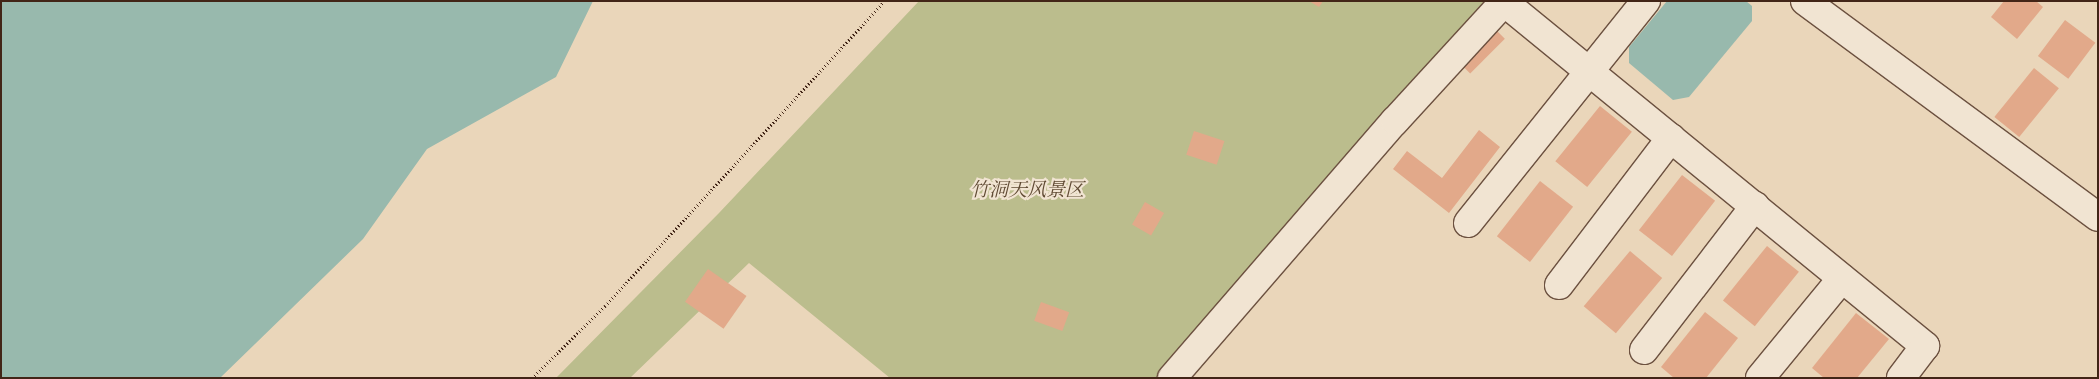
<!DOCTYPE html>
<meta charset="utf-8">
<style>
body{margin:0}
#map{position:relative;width:2099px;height:379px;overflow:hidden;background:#ead6ba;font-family:"EB Garamond","Noto Serif SC",serif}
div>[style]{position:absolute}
.green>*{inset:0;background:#bbbd8d}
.water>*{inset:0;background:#98b9ad}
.building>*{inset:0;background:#e2a98a;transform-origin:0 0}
.path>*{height:3px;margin-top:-1.5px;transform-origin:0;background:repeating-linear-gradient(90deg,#422517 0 1px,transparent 0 3.5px)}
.roads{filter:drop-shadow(1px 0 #6c5140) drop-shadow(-1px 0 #6c5140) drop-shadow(0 1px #6c5140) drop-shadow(0 -1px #6c5140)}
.minor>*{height:28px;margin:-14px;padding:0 14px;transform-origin:14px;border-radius:14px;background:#f1e4d2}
span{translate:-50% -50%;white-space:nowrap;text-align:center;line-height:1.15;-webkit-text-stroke:4.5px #f1e4d2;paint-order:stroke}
.park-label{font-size:19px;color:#604b34;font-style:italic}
.frame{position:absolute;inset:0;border:2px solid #422517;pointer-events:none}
</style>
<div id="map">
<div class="green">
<div style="clip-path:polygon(919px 1px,1498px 1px,1158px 378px,890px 378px,749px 263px,630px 378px,556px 378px,719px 213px)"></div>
</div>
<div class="water">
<div style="clip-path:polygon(1px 1px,593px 1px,556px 77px,427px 149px,363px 239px,220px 378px,1px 378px)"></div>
<div style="clip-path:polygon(1667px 1px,1746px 1px,1752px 6px,1752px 21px,1689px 97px,1673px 100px,1629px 63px,1629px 47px)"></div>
</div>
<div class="building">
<div style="clip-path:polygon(1309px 1px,1323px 1px,1319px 7px)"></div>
<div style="clip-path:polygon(2004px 1px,2036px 1px,2043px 7px,2017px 39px,1991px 17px)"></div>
<div style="left:2065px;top:20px;width:38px;height:45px;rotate:37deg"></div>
<div style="left:1490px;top:24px;width:21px;height:49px;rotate:45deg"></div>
<div style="left:2034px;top:68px;width:32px;height:63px;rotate:39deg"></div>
<div style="left:1600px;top:106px;width:41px;height:71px;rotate:39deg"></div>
<div style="clip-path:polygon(1479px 130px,1500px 147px,1449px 213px,1393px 169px,1407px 151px,1442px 178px)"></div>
<div style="left:1194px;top:131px;width:32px;height:25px;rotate:18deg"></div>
<div style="left:1682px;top:175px;width:42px;height:70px;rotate:38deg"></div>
<div style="left:1540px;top:181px;width:42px;height:70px;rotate:38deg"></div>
<div style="left:1145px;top:202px;width:22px;height:26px;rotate:30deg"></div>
<div style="left:1767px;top:246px;width:41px;height:70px;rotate:39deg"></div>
<div style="left:1630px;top:251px;width:42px;height:72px;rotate:40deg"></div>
<div style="left:708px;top:269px;width:47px;height:40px;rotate:35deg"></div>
<div style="left:1041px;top:302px;width:30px;height:20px;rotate:20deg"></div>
<div style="clip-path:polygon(1705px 312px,1738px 338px,1706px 378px,1674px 378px,1661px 367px)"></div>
<div style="clip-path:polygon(1856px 313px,1889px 339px,1857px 378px,1824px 378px,1812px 368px)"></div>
</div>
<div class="path">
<div style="left:532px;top:378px;width:103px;rotate:-44.6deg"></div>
<div style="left:605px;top:306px;width:413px;rotate:-47.5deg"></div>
</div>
<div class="roads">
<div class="minor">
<div style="left:1805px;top:1px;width:364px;rotate:36.4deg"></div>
<div style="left:1504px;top:2px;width:544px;rotate:39.25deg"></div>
<div style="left:1925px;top:346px;width:40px;rotate:127deg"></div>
<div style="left:1468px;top:223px;width:285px;rotate:-51.3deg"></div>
<div style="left:1559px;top:285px;width:185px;rotate:-52.7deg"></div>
<div style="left:1644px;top:350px;width:182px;rotate:-52.4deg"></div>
<div style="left:1172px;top:378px;width:340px;rotate:-49.1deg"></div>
<div style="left:1395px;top:121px;width:163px;rotate:-47.5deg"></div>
<div style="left:1760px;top:378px;width:129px;rotate:-50.6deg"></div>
</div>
</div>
<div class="park-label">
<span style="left:1027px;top:190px">竹洞天风景区</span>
</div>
<div class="frame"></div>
</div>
